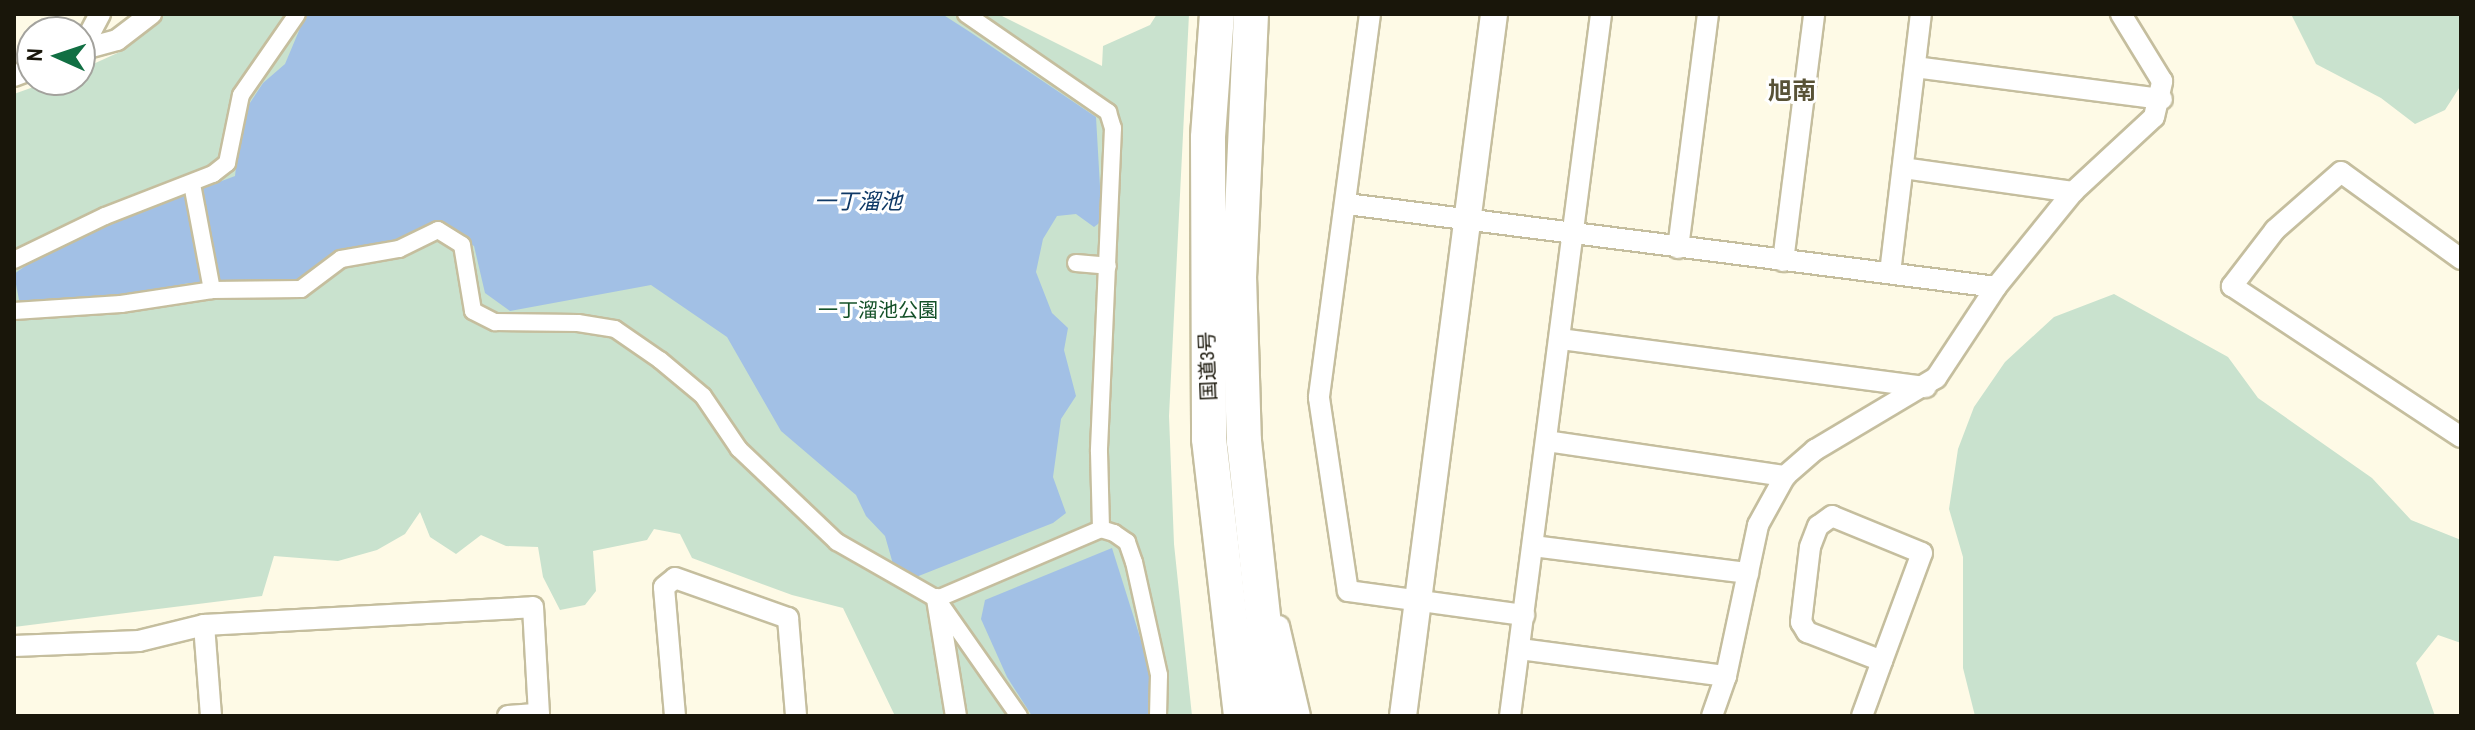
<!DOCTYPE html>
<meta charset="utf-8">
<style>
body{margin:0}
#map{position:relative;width:2475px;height:730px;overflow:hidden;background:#fefae6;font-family:"Archivo Narrow","Noto Sans JP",sans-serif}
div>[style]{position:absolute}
.green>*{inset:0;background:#c9e2ce}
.water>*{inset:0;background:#a2c0e5}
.roads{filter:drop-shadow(2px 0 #c5be9e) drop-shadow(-2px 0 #c5be9e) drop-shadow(0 2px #c5be9e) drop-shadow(0 -2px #c5be9e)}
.pedestrian>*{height:16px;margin:-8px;padding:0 8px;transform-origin:8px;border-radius:8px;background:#fff}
.minor>*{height:20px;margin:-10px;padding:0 10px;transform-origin:10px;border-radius:10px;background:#fff}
.tertiary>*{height:26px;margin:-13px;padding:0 13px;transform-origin:13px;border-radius:13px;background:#fff}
.trunk>*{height:34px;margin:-17px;padding:0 17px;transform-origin:17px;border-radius:17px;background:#fff}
span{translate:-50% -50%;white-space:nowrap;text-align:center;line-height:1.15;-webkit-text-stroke:6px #fff;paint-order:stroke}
.park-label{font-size:20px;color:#145128}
.street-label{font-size:20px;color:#19160a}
.water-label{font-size:22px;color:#0f3966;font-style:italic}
.quarter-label{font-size:24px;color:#585236;font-weight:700}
.frame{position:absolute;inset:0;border:16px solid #19160a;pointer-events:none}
.north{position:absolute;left:16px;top:16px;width:80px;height:80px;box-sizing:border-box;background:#fff;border:2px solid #a3a29d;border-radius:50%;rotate:273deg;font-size:22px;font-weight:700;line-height:32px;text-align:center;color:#19160a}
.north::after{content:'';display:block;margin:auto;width:28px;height:36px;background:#116f43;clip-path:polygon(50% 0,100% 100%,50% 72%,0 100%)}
</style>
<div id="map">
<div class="green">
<div style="clip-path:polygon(165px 14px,998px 14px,1102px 66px,1103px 46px,1150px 25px,1157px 14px,1189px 14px,1169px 416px,1174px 544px,1192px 716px,895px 716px,843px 608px,792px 595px,692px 558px,680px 534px,654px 529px,647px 540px,593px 551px,596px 591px,585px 605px,560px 610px,543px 577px,538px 547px,506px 546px,481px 535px,456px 554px,430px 537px,420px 512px,405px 534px,377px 550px,338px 561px,274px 556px,262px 596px,14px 627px,14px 94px,53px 80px,80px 80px,80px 70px,124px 50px)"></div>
<div style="clip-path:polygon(2291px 14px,2461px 14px,2461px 85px,2445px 110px,2415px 124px,2381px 98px,2316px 64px)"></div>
<div style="clip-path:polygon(2114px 294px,2228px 357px,2258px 398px,2372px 478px,2411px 520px,2461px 540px,2461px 643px,2438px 635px,2416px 663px,2435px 716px,1975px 716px,1963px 668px,1963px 557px,1949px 509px,1958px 449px,1974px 407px,2005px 362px,2054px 317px)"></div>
</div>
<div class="water">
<div style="clip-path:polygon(306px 14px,942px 14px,970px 32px,1096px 117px,1102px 221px,1094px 227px,1076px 214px,1057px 216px,1043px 239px,1036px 272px,1052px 313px,1068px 328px,1064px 350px,1076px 396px,1061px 419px,1053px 477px,1066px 513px,1053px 523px,911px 579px,895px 571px,885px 536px,866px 516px,856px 495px,781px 431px,727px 337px,651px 285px,510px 311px,485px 293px,474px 246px,437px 223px,297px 285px,189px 283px,115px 298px,20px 305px,14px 274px,59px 242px,235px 176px,242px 115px,263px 83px,285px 64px)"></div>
<div style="clip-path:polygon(1112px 548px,1150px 669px,1148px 716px,1032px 716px,1007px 677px,981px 619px,985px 600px)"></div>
</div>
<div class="roads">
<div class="pedestrian">
<div style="left:966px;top:14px;width:173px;rotate:34.6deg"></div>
<div style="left:1108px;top:112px;width:17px;rotate:73deg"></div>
<div style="left:1113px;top:128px;width:324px;rotate:92.5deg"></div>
<div style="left:1099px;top:452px;width:77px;rotate:88.5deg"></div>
<div style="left:192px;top:184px;width:108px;rotate:79.3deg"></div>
<div style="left:14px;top:260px;width:101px;rotate:-25.8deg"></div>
<div style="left:105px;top:216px;width:116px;rotate:-21.3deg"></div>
<div style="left:213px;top:174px;width:18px;rotate:-38deg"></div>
<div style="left:227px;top:163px;width:69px;rotate:-78.4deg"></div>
<div style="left:241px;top:95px;width:98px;rotate:-55.3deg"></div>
<div style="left:1076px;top:263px;width:32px;rotate:5deg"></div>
<div style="left:14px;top:311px;width:107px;rotate:-3.7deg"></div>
<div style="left:121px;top:304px;width:92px;rotate:-8.7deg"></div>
<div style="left:212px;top:290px;width:89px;rotate:-0.6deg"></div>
<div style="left:301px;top:289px;width:50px;rotate:-36.9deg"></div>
<div style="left:341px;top:259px;width:59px;rotate:-9.8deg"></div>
<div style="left:399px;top:249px;width:43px;rotate:-26deg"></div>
<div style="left:438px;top:230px;width:28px;rotate:32deg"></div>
<div style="left:462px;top:245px;width:67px;rotate:80.5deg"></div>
<div style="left:473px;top:311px;width:25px;rotate:27deg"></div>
<div style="left:495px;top:322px;width:83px;rotate:0.7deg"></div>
<div style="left:578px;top:323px;width:37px;rotate:9deg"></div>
<div style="left:615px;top:329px;width:55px;rotate:34.6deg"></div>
<div style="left:660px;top:360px;width:56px;rotate:39.9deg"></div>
<div style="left:703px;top:396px;width:64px;rotate:55.8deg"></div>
<div style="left:739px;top:449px;width:135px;rotate:43.5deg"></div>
<div style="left:837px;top:542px;width:115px;rotate:29.7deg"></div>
<div style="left:937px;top:599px;width:143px;rotate:55deg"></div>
<div style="left:937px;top:599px;width:178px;rotate:-23.1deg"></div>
<div style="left:1101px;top:529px;width:14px;rotate:17deg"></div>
<div style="left:1114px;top:533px;width:16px;rotate:35deg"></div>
<div style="left:1127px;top:542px;width:21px;rotate:71deg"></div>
<div style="left:1134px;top:562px;width:116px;rotate:77.5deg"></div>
<div style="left:1159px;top:675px;width:41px;rotate:91.4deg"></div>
</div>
<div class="minor">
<div style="left:1370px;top:14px;width:387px;rotate:97.6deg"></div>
<div style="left:1319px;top:398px;width:195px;rotate:81.5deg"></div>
<div style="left:1348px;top:591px;width:178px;rotate:7.8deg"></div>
<div style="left:80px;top:50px;width:38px;rotate:-15deg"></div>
<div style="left:117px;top:40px;width:43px;rotate:-37.4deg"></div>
<div style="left:81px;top:50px;width:41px;rotate:-62.2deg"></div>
<div style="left:1915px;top:67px;width:249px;rotate:7.4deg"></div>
<div style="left:14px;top:76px;width:19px;rotate:-21deg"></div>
<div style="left:1903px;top:168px;width:172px;rotate:8deg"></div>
<div style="left:1347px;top:204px;width:654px;rotate:7.29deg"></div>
<div style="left:1678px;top:248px;width:236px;rotate:-82.7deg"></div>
<div style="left:2461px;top:259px;width:148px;rotate:-144.1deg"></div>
<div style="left:2341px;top:172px;width:88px;rotate:138.7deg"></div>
<div style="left:2275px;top:230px;width:71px;rotate:127.5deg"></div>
<div style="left:2232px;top:286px;width:274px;rotate:33.4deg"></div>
<div style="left:1783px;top:261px;width:249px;rotate:-82.8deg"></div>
<div style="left:1890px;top:273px;width:261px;rotate:-83.2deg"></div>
<div style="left:1560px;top:339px;width:369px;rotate:7.5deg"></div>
<div style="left:1547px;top:441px;width:241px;rotate:8.4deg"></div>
<div style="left:1533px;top:546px;width:217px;rotate:7.2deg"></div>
<div style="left:937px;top:599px;width:119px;rotate:80.8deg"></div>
<div style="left:204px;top:625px;width:91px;rotate:85.6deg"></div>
<div style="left:1279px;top:626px;width:92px;rotate:76.9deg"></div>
<div style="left:14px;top:646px;width:125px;rotate:-2.3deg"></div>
<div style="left:139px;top:641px;width:67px;rotate:-13.8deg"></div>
<div style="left:204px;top:625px;width:329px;rotate:-3.1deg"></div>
<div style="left:533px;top:607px;width:109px;rotate:86.8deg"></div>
<div style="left:1520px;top:649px;width:208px;rotate:7.5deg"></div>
<div style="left:508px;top:716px;width:31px;rotate:-4deg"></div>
<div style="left:675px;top:716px;width:129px;rotate:-94.9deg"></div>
<div style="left:664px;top:587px;width:14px;rotate:-39deg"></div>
<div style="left:675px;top:578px;width:120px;rotate:19.5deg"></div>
<div style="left:788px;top:618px;width:98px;rotate:85.3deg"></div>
<div style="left:1510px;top:716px;width:708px;rotate:-82.61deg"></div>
<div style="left:1712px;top:716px;width:42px;rotate:-70.7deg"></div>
<div style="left:1726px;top:676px;width:154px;rotate:-78deg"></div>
<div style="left:1758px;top:525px;width:56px;rotate:-61.1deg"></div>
<div style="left:1785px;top:476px;width:40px;rotate:-41deg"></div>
<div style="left:1815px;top:450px;width:141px;rotate:-30.8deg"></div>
<div style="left:1936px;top:378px;width:109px;rotate:-56.6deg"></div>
<div style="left:1996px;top:287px;width:122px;rotate:-51deg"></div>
<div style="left:2073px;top:192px;width:110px;rotate:-42.8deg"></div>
<div style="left:2154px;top:117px;width:37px;rotate:-77deg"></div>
<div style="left:2162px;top:81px;width:79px;rotate:-121.5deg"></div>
<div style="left:1862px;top:716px;width:59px;rotate:-70deg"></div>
<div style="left:1882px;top:661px;width:115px;rotate:-69.7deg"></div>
<div style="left:1922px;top:553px;width:97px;rotate:-157.7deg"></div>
<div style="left:1832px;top:516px;width:17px;rotate:144deg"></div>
<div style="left:1818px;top:526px;width:22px;rotate:111deg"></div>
<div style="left:1810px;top:547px;width:76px;rotate:96.8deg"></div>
<div style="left:1801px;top:622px;width:12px;rotate:59deg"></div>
<div style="left:1807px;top:632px;width:80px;rotate:21.1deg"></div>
</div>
<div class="tertiary">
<div style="left:1403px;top:716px;width:708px;rotate:-82.61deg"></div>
</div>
<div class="trunk">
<div style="left:1217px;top:14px;width:124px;rotate:94.2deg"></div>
<div style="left:1208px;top:138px;width:301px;rotate:89.8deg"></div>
<div style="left:1209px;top:439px;width:279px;rotate:83.4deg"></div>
<div style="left:1251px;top:14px;width:262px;rotate:92.6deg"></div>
<div style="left:1239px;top:276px;width:165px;rotate:88.3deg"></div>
<div style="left:1244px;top:441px;width:277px;rotate:83.8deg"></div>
</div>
</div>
<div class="park-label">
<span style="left:878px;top:309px">一丁溜池公園</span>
</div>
<div class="street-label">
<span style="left:1207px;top:366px;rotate:-92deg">国道3号</span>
</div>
<div class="water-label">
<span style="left:858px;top:202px">一丁溜池</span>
</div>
<div class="quarter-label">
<span style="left:1792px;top:91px">旭南</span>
</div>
<div class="frame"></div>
<div class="north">N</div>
</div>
